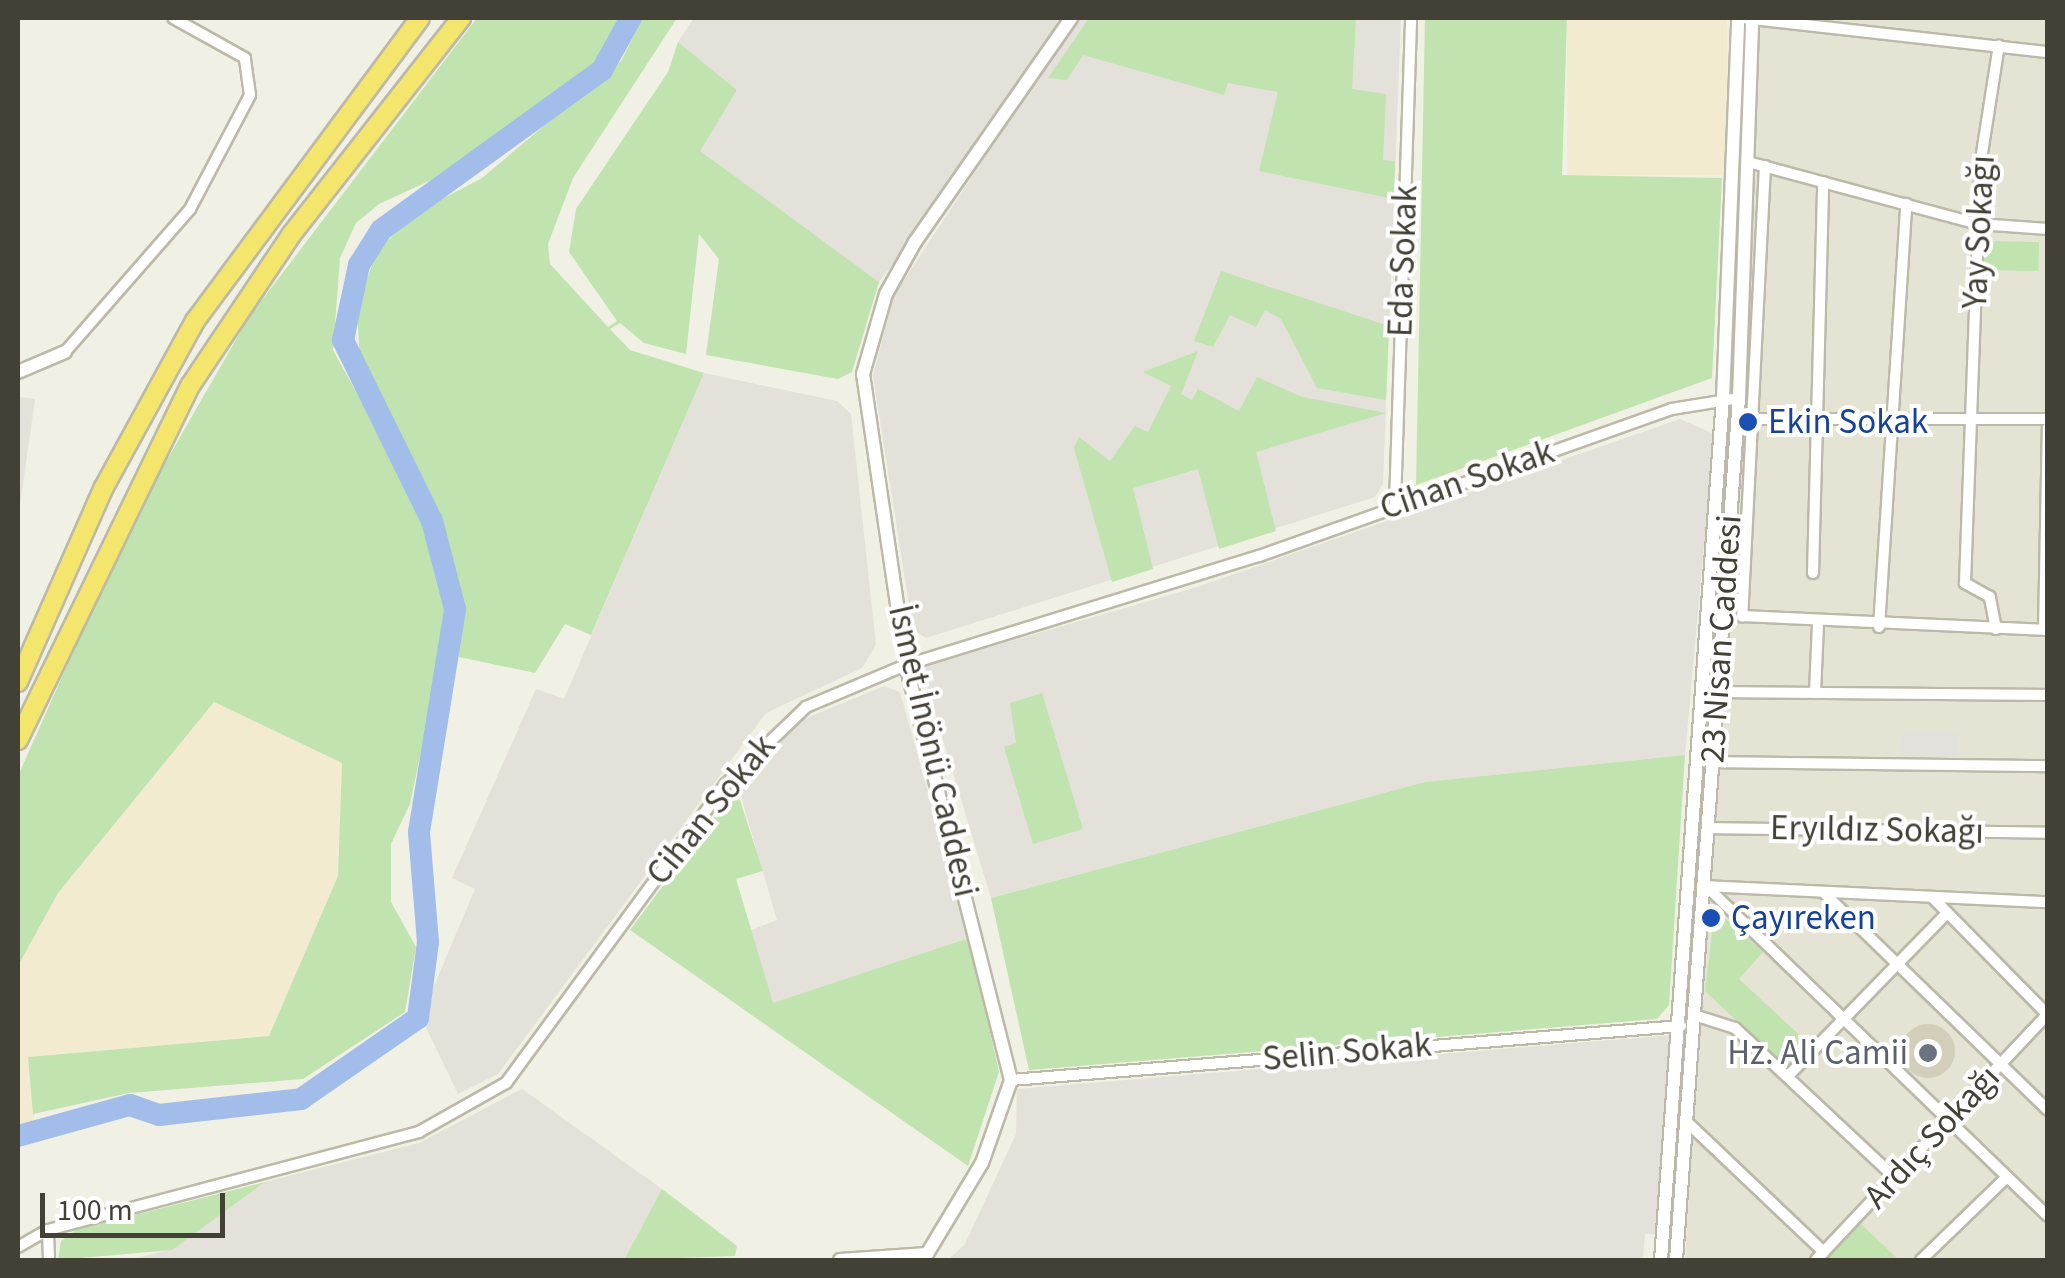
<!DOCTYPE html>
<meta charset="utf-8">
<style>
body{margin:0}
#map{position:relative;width:2065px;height:1278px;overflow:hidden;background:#f1f0e4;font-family:"Source Sans 3",sans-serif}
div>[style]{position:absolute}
.residential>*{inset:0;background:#e5e3d3}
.commercial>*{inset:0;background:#f2ebd0;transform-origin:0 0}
.industrial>*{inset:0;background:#e3e1d9}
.green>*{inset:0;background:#c0e3af;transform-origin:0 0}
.parking>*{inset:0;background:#e2e1dc;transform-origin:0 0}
.river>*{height:22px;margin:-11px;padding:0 11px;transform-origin:11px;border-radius:11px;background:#a3bdeb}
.building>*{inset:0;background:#d2ceba}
.round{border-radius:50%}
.roads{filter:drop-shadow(2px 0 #bcb9a8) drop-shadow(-2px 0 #bcb9a8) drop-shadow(0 2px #bcb9a8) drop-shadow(0 -2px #bcb9a8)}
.minor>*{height:10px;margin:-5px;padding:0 5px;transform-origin:5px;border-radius:5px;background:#fff}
.tertiary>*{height:12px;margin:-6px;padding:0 6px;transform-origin:6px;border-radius:6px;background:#fff}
.motorway>*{height:18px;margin:-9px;padding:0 9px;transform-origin:9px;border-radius:9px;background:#f4e66c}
.dots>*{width:28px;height:28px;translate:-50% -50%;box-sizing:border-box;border:5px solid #fff;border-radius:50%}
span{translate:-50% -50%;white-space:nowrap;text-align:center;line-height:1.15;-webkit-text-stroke:8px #fff;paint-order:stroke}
.street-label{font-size:35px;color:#434035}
.transit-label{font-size:35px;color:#164399}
.left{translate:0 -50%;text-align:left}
.worship-label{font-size:35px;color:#5b616d}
.right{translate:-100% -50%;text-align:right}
.frame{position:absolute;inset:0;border:20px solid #434035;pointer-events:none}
.scale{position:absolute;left:40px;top:1193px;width:185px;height:45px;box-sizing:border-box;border:5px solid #434035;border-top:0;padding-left:12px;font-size:30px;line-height:35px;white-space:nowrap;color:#434035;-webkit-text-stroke:8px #fff;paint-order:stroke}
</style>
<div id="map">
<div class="residential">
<div style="clip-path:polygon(1756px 18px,2047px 18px,2047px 1260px,1685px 1260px)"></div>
</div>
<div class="commercial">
<div style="left:1567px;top:18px;width:160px;height:157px"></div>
<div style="clip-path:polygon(213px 702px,342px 763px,338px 876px,269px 1036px,29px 1057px,35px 1128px,18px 1129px,18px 966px,58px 893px)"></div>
</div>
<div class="industrial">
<div style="clip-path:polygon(694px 18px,1401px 18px,1383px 484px,1375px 497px,926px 638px,913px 630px,873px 376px,893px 297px,1038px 76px,879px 282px,699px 151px,737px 90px,678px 42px)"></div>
<div style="clip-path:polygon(704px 373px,837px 401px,851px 414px,876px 645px,862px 668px,766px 713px,498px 1074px,458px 1094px,421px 1017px,475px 889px,452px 878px,536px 689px,564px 699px)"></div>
<div style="clip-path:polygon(18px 397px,35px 399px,18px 520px)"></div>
<div style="clip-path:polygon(1680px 419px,1714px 434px,1685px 755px,1425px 782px,991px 898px,921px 667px,1197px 587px)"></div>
<div style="clip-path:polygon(884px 686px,900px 692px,969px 938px,773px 1004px,746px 932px,777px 920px,740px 793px,797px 722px)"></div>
<div style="clip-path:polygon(1672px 1035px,1658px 1234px,1645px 1234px,1643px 1260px,948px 1260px,965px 1244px,1016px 1134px,1017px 1089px)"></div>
<div style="clip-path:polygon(522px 1089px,662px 1189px,624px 1260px,129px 1260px,172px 1249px,265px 1182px,419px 1143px)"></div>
</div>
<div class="green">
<div style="clip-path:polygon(477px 18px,626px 18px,602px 63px,453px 170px,379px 204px,356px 223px,340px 258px,333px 350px,425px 517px,450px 613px,410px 804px,391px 844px,391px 902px,416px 947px,405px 1012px,303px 1079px,129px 1093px,33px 1114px,28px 1057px,269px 1036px,338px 876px,342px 763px,214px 702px,58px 893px,18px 966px,18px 776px,129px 526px,249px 317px)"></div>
<div style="clip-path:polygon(643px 18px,677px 18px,573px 178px,548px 244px,550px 264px,608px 327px,617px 321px,569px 252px,576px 209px,668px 72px,678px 42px,737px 90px,700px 151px,879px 282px,852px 372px,838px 379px,706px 355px,719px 259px,699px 234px,686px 354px,644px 343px,620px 323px,610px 329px,630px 350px,704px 373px,591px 635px,565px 624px,535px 673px,459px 657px,462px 598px,439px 514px,360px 367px,357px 306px,378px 249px,421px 210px,482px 178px,621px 61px)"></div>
<div style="clip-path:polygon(1089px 18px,1356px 18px,1352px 89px,1386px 94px,1383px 160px,1395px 161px,1394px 199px,1259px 171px,1278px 92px,1228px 83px,1224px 95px,1083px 55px,1067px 80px,1048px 78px)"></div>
<div style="clip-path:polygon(1425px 18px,1567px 18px,1562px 175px,1722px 178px,1712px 378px,1416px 485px)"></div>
<div style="left:1983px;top:241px;width:56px;height:29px;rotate:1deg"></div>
<div style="clip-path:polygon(1221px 271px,1389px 326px,1386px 400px,1317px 388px,1281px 319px,1265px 310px,1256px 327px,1230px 315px,1213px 347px,1194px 341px)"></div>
<div style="clip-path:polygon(1198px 351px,1181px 394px,1192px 400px,1198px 389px,1239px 411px,1257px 377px,1302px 397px,1386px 413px,1256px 452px,1276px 531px,1219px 549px,1198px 469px,1133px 488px,1153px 569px,1112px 582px,1074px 448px,1079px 437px,1110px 461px,1135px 426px,1148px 432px,1171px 386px,1143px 372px)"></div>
<div style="clip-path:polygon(1042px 693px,1083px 829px,1033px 844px,1004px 747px,1016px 743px,1010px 703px)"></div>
<div style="clip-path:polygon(1685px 755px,1669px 1005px,1657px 1019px,1029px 1070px,991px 898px,1425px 782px)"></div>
<div style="clip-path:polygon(736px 788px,763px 871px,736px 879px,773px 1003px,969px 938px,999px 1072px,968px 1166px,630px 930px)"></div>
<div style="clip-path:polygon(1715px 909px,1763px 952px,1739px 979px,1808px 1043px,1786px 1067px,1705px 991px)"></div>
<div style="clip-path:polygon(265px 1182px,172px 1250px,58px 1260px,61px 1241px,76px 1230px)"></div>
<div style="clip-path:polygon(662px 1189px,737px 1246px,735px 1256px,624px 1260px)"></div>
<div style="clip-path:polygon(1860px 1223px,1899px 1260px,1826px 1260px)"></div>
</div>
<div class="parking">
<div style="left:1902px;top:731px;width:56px;height:24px;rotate:2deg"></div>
</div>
<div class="river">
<div style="left:18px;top:1136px;width:116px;rotate:-15.5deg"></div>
<div style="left:130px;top:1105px;width:31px;rotate:19deg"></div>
<div style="left:159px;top:1115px;width:143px;rotate:-6.4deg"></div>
<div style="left:301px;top:1099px;width:142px;rotate:-34.7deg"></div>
<div style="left:418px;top:1018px;width:77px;rotate:-82.5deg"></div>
<div style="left:428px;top:942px;width:110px;rotate:-94.7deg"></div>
<div style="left:419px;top:832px;width:226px;rotate:-80.8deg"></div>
<div style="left:455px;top:609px;width:91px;rotate:-104.6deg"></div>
<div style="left:432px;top:521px;width:202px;rotate:-116.2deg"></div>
<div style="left:343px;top:340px;width:77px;rotate:-78deg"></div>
<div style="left:359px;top:265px;width:41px;rotate:-57.8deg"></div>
<div style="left:381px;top:230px;width:273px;rotate:-35.9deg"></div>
<div style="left:602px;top:70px;width:60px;rotate:-60.9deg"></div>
</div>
<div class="building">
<div class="round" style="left:1901px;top:1024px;width:54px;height:54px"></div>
</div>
<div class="roads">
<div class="minor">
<div style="left:1744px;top:18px;width:306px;rotate:6.4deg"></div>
<div style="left:1748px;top:162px;width:238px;rotate:15.1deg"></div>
<div style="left:1978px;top:224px;width:70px;rotate:4.1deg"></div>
<div style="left:1765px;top:166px;width:451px;rotate:92.9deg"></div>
<div style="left:1742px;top:616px;width:306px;rotate:2.6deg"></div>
<div style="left:65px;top:352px;width:190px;rotate:-48.8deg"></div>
<div style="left:190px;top:209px;width:129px;rotate:-62.2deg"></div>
<div style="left:250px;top:95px;width:37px;rotate:-98deg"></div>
<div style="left:245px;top:58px;width:82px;rotate:-150.9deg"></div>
<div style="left:1754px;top:419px;width:294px"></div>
<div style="left:1395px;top:504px;width:486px;rotate:-88.1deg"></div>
<div style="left:1813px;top:573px;width:391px;rotate:-88.5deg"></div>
<div style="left:1879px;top:627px;width:424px;rotate:-86.3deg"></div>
<div style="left:1996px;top:629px;width:33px;rotate:-101deg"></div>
<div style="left:1990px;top:597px;width:29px;rotate:-151deg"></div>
<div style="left:1965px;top:583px;width:417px;rotate:-87.9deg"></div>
<div style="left:1980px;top:166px;width:122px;rotate:-81.1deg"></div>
<div style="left:2044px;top:630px;width:202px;rotate:-88.9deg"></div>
<div style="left:1716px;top:692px;width:332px;rotate:0.5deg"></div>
<div style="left:1815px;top:693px;width:69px;rotate:-87.5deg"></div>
<div style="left:1712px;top:762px;width:336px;rotate:0.7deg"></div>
<div style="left:1707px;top:828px;width:341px;rotate:0.8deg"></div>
<div style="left:1703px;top:886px;width:345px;rotate:2.7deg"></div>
<div style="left:1706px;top:886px;width:475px;rotate:44deg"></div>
<div style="left:1823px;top:892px;width:313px;rotate:44.1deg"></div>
<div style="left:1932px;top:897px;width:165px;rotate:45.5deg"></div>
<div style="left:1694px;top:1015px;width:43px;rotate:17.6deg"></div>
<div style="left:1735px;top:1028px;width:218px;rotate:43.1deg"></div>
<div style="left:1788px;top:1076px;width:225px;rotate:-45.7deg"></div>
<div style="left:1011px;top:1080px;width:672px;rotate:-4.61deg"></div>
<div style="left:1689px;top:1124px;width:186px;rotate:43.5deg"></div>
<div style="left:18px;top:1247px;width:34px;rotate:-30deg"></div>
<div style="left:49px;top:1260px;width:30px;rotate:-92deg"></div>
<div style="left:48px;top:1230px;width:384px;rotate:-14.8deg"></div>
<div style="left:419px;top:1132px;width:100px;rotate:-29.4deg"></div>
<div style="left:506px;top:1083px;width:371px;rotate:-53.7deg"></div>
<div style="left:726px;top:784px;width:111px;rotate:-43.9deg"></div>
<div style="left:806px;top:707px;width:108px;rotate:-22.8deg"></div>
<div style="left:906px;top:665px;width:369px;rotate:-17.2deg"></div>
<div style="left:1259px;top:556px;width:438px;rotate:-19.6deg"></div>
<div style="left:1672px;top:409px;width:68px;rotate:-9.3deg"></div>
<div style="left:1816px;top:1260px;width:338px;rotate:-46.7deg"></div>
<div style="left:1921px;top:1260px;width:120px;rotate:-44deg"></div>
</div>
<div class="tertiary">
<div style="left:18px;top:372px;width:51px;rotate:-23.1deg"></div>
<div style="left:840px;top:1260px;width:87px;rotate:-3.9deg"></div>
<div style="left:927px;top:1254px;width:106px;rotate:-58.9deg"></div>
<div style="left:982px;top:1163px;width:88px;rotate:-70.7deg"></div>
<div style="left:1011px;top:1080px;width:428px;rotate:-104.2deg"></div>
<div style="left:906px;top:665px;width:294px;rotate:-98.4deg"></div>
<div style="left:863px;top:374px;width:83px;rotate:-74deg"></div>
<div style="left:886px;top:294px;width:60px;rotate:-60.9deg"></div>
<div style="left:915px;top:242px;width:273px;rotate:-55.1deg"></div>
<div style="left:1661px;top:1260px;width:864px;rotate:-85.89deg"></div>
<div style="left:1723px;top:398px;width:380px;rotate:-87.7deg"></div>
<div style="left:1676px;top:1260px;width:864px;rotate:-85.82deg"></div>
<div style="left:1739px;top:398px;width:380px;rotate:-88deg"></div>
</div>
<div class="motorway">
<div style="left:18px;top:682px;width:211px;rotate:-66.2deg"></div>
<div style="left:103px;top:489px;width:192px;rotate:-61.3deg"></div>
<div style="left:195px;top:321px;width:377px;rotate:-53.4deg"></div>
<div style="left:18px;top:740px;width:394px;rotate:-64.1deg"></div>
<div style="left:190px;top:386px;width:182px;rotate:-56.2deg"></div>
<div style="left:291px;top:235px;width:276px;rotate:-51.9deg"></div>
</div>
</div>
<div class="dots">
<div style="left:1748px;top:422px;background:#1a4fb4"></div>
<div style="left:1711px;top:918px;background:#1a4fb4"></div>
<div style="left:1928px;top:1053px;background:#6b7280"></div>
</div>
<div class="street-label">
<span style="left:1979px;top:232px;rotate:-87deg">Yay Sokağı</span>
<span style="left:1403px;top:261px;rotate:-88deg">Eda Sokak</span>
<span style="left:1467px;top:480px;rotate:-19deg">Cihan Sokak</span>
<span style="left:1721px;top:639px;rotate:-86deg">23 Nisan Caddesi</span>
<span style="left:933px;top:751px;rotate:77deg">İsmet İnönü Caddesi</span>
<span style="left:711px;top:810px;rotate:-51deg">Cihan Sokak</span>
<span style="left:1877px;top:830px;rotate:1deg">Eryıldız Sokağı</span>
<span style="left:1347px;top:1052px;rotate:-5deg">Selin Sokak</span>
<span style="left:1932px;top:1137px;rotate:-47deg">Ardıç Sokağı</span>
</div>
<div class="transit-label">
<span class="left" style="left:1768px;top:422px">Ekin Sokak</span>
<span class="left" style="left:1731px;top:918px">Çayıreken</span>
</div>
<div class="worship-label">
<span class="right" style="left:1908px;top:1053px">Hz. Ali Camii</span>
</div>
<div class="frame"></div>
<div class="scale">100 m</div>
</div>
